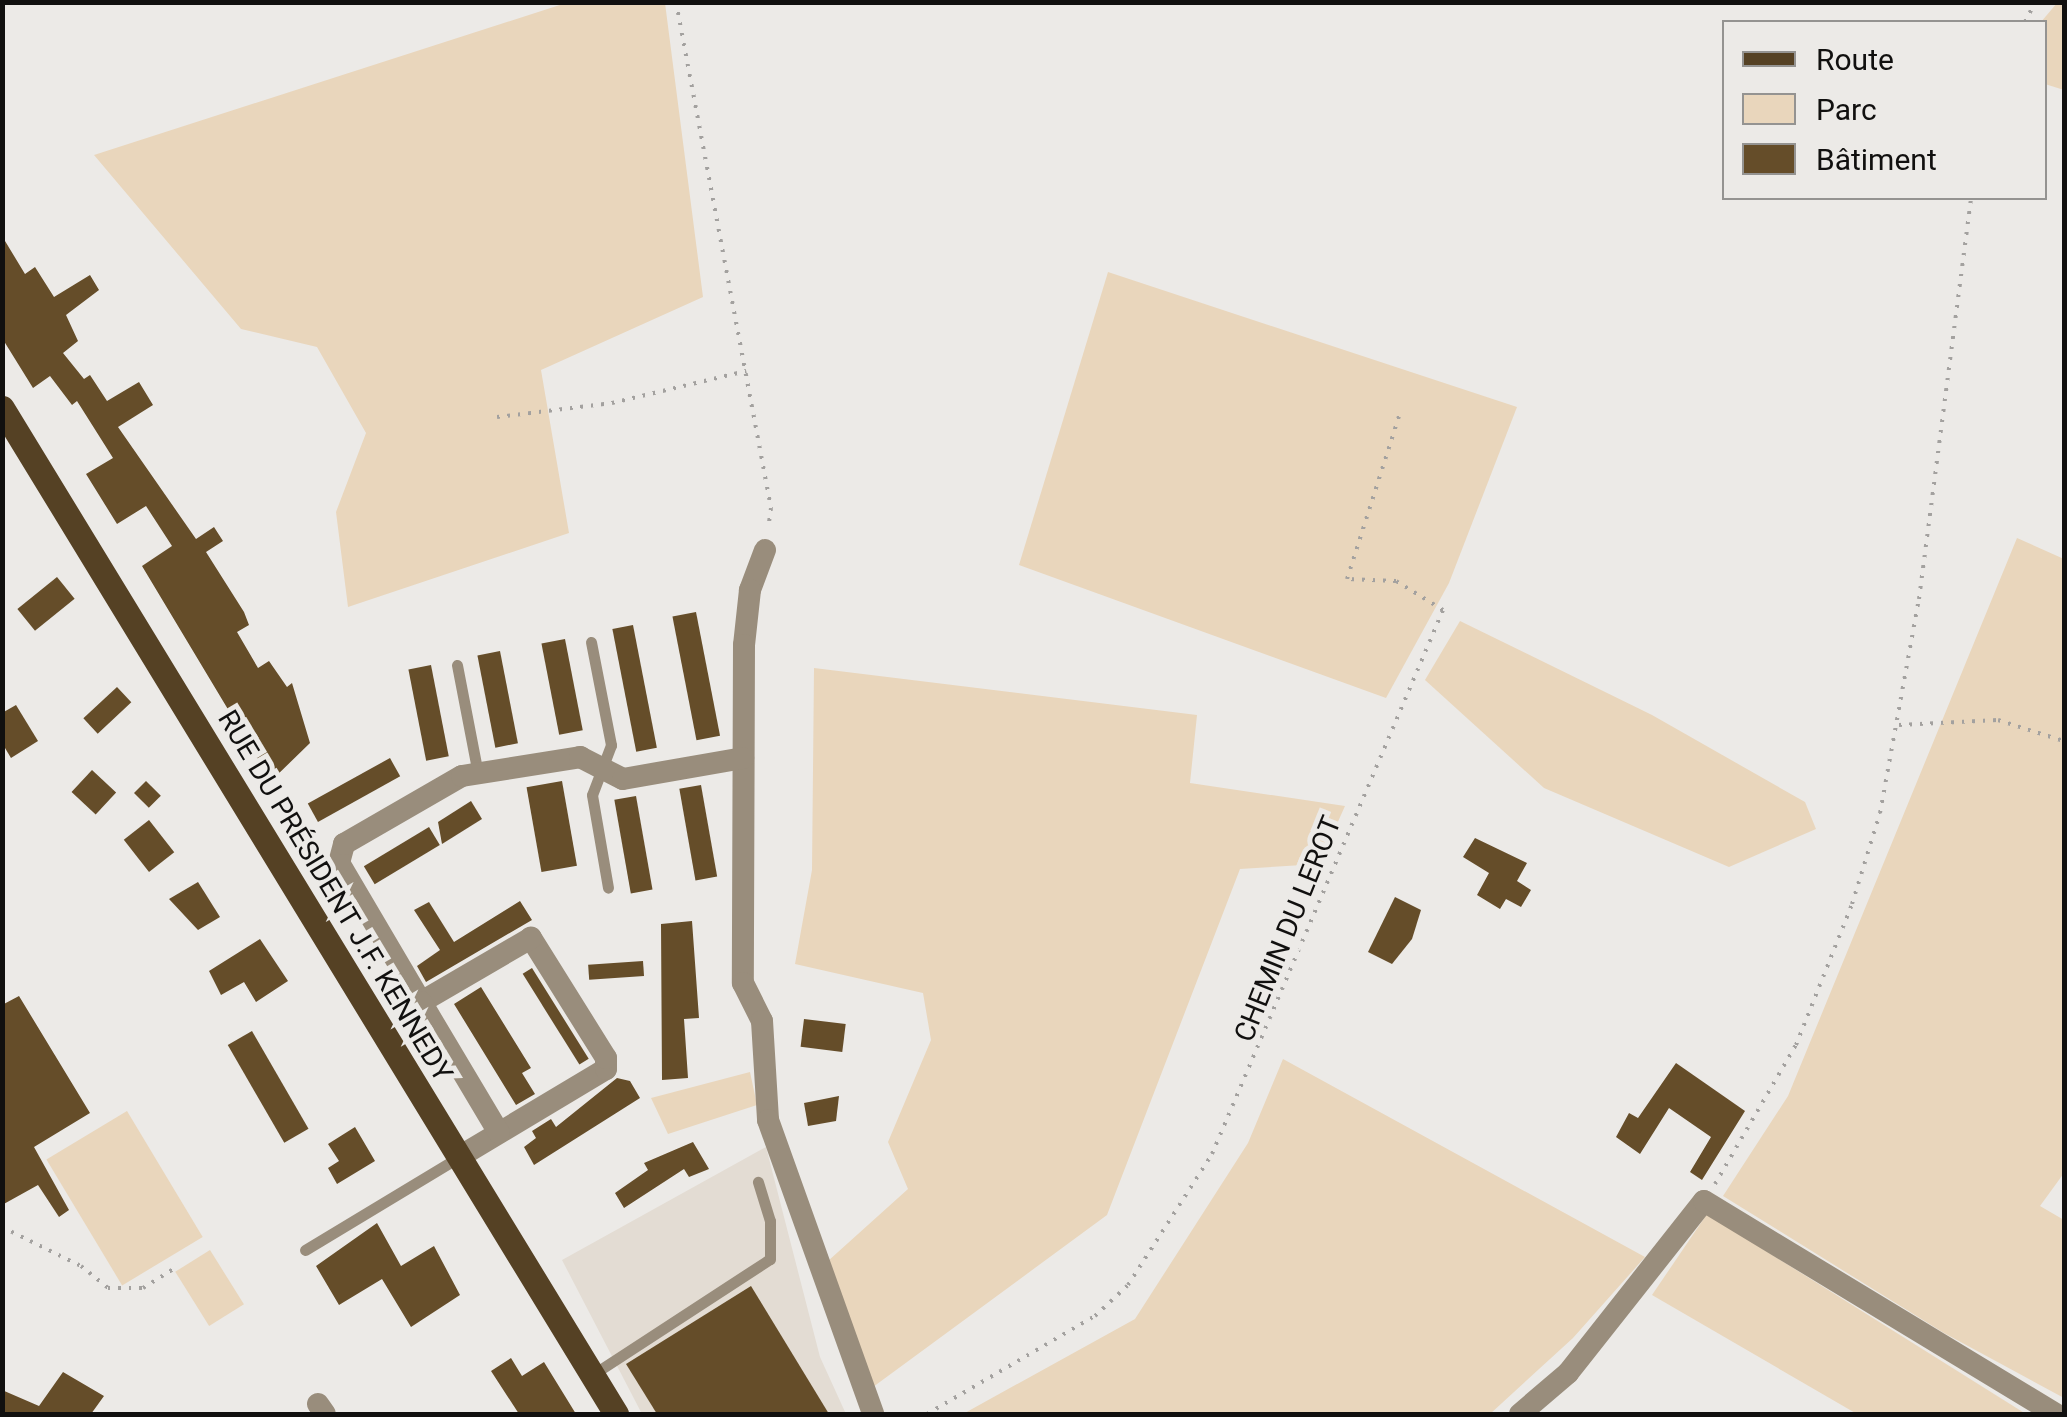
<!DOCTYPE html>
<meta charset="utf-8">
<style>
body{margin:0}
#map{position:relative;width:2067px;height:1417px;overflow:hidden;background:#eceae7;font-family:Roboto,sans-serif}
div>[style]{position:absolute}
.built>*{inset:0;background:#e3dcd3}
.green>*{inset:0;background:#e9d6bc;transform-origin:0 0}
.building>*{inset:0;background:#654d29;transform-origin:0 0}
.path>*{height:4px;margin-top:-2px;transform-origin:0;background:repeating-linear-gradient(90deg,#a3a19f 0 2.5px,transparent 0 10.5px)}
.lane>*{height:11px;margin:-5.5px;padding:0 5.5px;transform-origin:5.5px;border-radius:5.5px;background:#998d7c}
.street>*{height:22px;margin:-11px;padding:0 11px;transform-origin:11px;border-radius:11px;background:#998d7c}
.primary>*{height:25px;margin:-12.5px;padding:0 12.5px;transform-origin:12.5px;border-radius:12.5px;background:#554124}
span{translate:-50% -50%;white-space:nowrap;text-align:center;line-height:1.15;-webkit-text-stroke:10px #eceae7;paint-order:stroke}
.street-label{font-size:28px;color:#11100f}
.frame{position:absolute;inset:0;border:5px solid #11100f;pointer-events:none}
.legend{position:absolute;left:1722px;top:20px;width:325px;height:180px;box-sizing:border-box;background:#eceae7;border:2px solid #949391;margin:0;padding:12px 18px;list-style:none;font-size:30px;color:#11100f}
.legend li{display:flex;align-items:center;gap:20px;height:50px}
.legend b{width:50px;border:2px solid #949391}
</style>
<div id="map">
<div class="built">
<div style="clip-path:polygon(766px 1147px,820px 1357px,846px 1414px,642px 1414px,562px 1260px)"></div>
</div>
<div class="green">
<div style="clip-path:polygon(566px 3px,665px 3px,703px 297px,541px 370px,569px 533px,348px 607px,336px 512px,366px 433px,317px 347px,241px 329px,94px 155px)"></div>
<div style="clip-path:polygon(2057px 3px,2064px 3px,2064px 90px,2045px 84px,2041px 22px)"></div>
<div style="clip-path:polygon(1108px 272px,1517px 407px,1449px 583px,1386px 698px,1019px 565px)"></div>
<div style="clip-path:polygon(2017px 538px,2064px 559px,2064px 1173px,2040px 1206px,2064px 1220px,2064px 1398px,1944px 1333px,1723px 1196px,1788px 1096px)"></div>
<div style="clip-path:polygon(1460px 621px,1652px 715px,1805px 802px,1816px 829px,1729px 867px,1544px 788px,1425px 680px)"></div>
<div style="clip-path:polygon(814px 668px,1197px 715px,1190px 783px,1345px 806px,1319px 864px,1240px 869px,1107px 1215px,873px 1387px,828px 1261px,908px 1189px,888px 1142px,931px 1040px,923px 993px,795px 964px,812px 870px)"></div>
<div style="clip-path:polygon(1283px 1059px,1645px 1257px,1573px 1338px,1490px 1414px,963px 1414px,1135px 1319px,1248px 1143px)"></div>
<div style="clip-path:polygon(750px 1072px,757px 1105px,668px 1134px,651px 1098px)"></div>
<div style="left:127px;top:1111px;width:147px;height:94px;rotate:59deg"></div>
<div style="clip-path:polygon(1707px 1214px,2026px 1414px,1857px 1414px,1652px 1295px)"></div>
<div style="left:210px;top:1250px;width:64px;height:41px;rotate:58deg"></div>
</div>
<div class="building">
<div style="clip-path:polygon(2px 236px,25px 274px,35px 267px,54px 297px,90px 275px,99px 290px,66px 315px,78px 341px,63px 353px,84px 379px,90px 375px,107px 401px,139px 382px,153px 405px,118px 427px,196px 539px,214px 527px,223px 541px,206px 552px,244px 612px,249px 625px,237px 632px,258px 668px,269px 661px,287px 687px,292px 683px,310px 743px,271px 781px,142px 566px,172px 546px,146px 506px,117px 524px,86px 474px,113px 458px,77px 401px,72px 405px,50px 376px,33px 388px,2px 338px)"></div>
<div style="left:57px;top:577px;width:28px;height:51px;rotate:51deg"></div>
<div style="left:696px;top:612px;width:126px;height:24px;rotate:79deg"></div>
<div style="left:633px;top:625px;width:125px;height:21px;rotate:79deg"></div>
<div style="left:565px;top:639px;width:93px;height:24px;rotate:79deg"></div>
<div style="left:500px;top:651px;width:94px;height:23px;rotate:79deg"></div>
<div style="left:431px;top:665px;width:93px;height:23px;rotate:79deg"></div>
<div style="left:117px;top:687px;width:21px;height:46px;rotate:47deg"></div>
<div style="clip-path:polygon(16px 705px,38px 741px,11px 758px,2px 743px,2px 713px)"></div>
<div style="left:390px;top:758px;width:21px;height:94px;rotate:61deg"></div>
<div style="left:92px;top:770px;width:33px;height:30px;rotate:43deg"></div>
<div style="left:146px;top:781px;width:21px;height:17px;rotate:45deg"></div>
<div style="left:562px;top:781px;width:86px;height:36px;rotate:80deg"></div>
<div style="left:701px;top:785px;width:93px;height:22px;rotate:80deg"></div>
<div style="left:636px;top:796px;width:95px;height:22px;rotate:80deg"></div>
<div style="clip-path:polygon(471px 801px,482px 819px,442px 844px,438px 822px)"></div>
<div style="left:149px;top:820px;width:41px;height:32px;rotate:52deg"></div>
<div style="left:429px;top:827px;width:21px;height:76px;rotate:59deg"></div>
<div style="clip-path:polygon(1475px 838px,1527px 863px,1517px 881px,1531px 890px,1521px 907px,1506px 899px,1500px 909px,1477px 895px,1489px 873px,1463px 857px)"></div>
<div style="clip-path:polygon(198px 882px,220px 917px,198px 930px,169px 899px)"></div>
<div style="clip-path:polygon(1395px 897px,1421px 910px,1412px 939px,1392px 964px,1368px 952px)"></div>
<div style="clip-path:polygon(520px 901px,532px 920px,426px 982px,417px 966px,440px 950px,414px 910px,429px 902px,454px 942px)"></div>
<div style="clip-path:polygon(692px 921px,699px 1018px,684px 1019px,688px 1078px,662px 1080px,661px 924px)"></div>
<div style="clip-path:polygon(260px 939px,288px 981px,256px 1002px,244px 982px,221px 995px,209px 971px)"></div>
<div style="left:643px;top:961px;width:15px;height:55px;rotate:86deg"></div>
<div style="left:532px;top:968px;width:107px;height:11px;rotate:58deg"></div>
<div style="clip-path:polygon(481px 987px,531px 1068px,522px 1073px,535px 1094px,516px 1105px,454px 1004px)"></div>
<div style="clip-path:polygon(19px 996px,90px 1113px,34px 1147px,69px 1210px,59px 1217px,38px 1185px,2px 1205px,2px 1005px)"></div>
<div style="left:804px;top:1019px;width:42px;height:28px;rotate:7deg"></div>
<div style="left:252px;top:1031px;width:113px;height:28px;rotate:60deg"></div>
<div style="clip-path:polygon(1676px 1063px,1745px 1111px,1702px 1180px,1690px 1172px,1711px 1137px,1669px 1108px,1640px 1154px,1616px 1137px,1629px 1113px,1638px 1118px)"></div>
<div style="clip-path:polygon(617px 1078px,630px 1081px,640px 1098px,534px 1165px,524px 1147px,536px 1138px,532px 1131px,551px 1119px,556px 1127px)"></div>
<div style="clip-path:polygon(839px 1096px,836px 1121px,808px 1126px,804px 1103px)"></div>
<div style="clip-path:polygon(355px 1127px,375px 1161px,337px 1184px,328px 1168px,339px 1161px,328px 1144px)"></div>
<div style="clip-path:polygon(693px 1142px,709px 1169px,689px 1177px,684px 1169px,624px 1208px,615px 1193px,648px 1170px,644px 1163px)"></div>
<div style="clip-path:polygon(377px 1223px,401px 1266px,434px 1246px,460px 1295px,411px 1327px,382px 1279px,339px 1305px,316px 1266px)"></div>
<div style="clip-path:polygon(751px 1286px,829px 1414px,657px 1414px,626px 1364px)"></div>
<div style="clip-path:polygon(511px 1358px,522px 1376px,544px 1362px,576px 1414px,519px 1414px,491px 1371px)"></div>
<div style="clip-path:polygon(63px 1372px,104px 1396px,91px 1414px,2px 1414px,2px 1390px,39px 1406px)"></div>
</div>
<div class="path">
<div style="left:676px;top:2px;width:515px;rotate:79.37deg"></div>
<div style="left:771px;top:508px;width:21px;rotate:98deg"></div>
<div style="left:2025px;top:22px;width:22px;rotate:-63deg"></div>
<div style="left:497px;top:417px;width:116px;rotate:-6.9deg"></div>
<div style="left:612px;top:403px;width:138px;rotate:-13.4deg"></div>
<div style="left:1899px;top:725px;width:99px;rotate:-2.9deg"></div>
<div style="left:1998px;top:720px;width:69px;rotate:17.7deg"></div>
<div style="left:1715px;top:1184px;width:161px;rotate:-59.8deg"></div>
<div style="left:1796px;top:1045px;width:152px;rotate:-68.3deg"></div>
<div style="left:1852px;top:904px;width:95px;rotate:-72.9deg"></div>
<div style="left:1880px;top:813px;width:218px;rotate:-79.7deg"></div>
<div style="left:1919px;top:599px;width:404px;rotate:-82.6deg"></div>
<div style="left:2px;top:1227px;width:88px;rotate:26.3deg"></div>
<div style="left:81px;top:1266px;width:35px;rotate:39deg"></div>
<div style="left:108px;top:1288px;width:35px"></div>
<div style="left:143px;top:1288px;width:40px;rotate:-32deg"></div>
<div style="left:927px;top:1414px;width:194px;rotate:-30.3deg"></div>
<div style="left:1095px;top:1316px;width:45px;rotate:-43.2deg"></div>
<div style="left:1128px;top:1285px;width:156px;rotate:-57.3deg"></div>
<div style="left:1212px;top:1154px;width:591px;rotate:-66.99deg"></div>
<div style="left:1443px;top:610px;width:55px;rotate:-148.3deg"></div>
<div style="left:1396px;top:581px;width:49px;rotate:-177.7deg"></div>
<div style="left:1347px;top:579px;width:174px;rotate:-72.3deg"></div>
</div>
<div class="lane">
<div style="left:591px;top:642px;width:105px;rotate:79deg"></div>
<div style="left:611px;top:745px;width:53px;rotate:110.8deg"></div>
<div style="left:592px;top:795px;width:94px;rotate:80.2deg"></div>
<div style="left:457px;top:665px;width:111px;rotate:79.1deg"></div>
<div style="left:305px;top:1250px;width:180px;rotate:-31.1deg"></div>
<div style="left:592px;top:1375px;width:212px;rotate:-33.1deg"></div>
<div style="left:770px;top:1259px;width:38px;rotate:-90deg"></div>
<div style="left:770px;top:1221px;width:41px;rotate:-107.1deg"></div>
</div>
<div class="street">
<div style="left:765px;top:550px;width:43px;rotate:110.6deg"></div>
<div style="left:750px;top:590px;width:55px;rotate:96.2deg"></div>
<div style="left:744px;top:645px;width:338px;rotate:90.2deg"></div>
<div style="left:743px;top:983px;width:42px;rotate:63.4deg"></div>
<div style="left:762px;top:1021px;width:99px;rotate:86.5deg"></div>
<div style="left:768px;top:1120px;width:312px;rotate:70.3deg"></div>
<div style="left:421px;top:1002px;width:161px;rotate:-120.5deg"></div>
<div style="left:339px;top:863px;width:20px;rotate:-75deg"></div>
<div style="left:344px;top:844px;width:136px;rotate:-30deg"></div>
<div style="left:462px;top:776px;width:120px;rotate:-9.1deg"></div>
<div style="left:580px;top:757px;width:48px;rotate:27.1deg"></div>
<div style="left:623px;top:779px;width:122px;rotate:-9.9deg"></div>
<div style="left:459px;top:1157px;width:171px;rotate:-30.9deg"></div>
<div style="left:606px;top:1069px;width:11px;rotate:-90deg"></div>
<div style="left:606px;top:1058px;width:142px;rotate:-122deg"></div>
<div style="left:531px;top:938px;width:127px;rotate:149.8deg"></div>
<div style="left:421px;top:1002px;width:152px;rotate:59.2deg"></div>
<div style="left:318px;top:1404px;width:12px;rotate:55deg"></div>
<div style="left:1520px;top:1414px;width:63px;rotate:-40.5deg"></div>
<div style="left:1568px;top:1373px;width:219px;rotate:-51.7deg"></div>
<div style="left:1704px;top:1201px;width:411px;rotate:31.2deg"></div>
</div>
<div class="primary">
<div style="left:2px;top:408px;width:1179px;rotate:58.6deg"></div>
</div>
<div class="street-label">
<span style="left:335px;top:896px;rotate:59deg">RUE DU PRÉSIDENT J.F. KENNEDY</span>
<span style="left:1288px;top:929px;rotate:-68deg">CHEMIN DU LEROT</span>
</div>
<div class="frame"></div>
<ul class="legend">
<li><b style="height:12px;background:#554124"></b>Route</li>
<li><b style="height:28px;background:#e9d6bc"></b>Parc</li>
<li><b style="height:28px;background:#654d29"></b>Bâtiment</li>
</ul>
</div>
